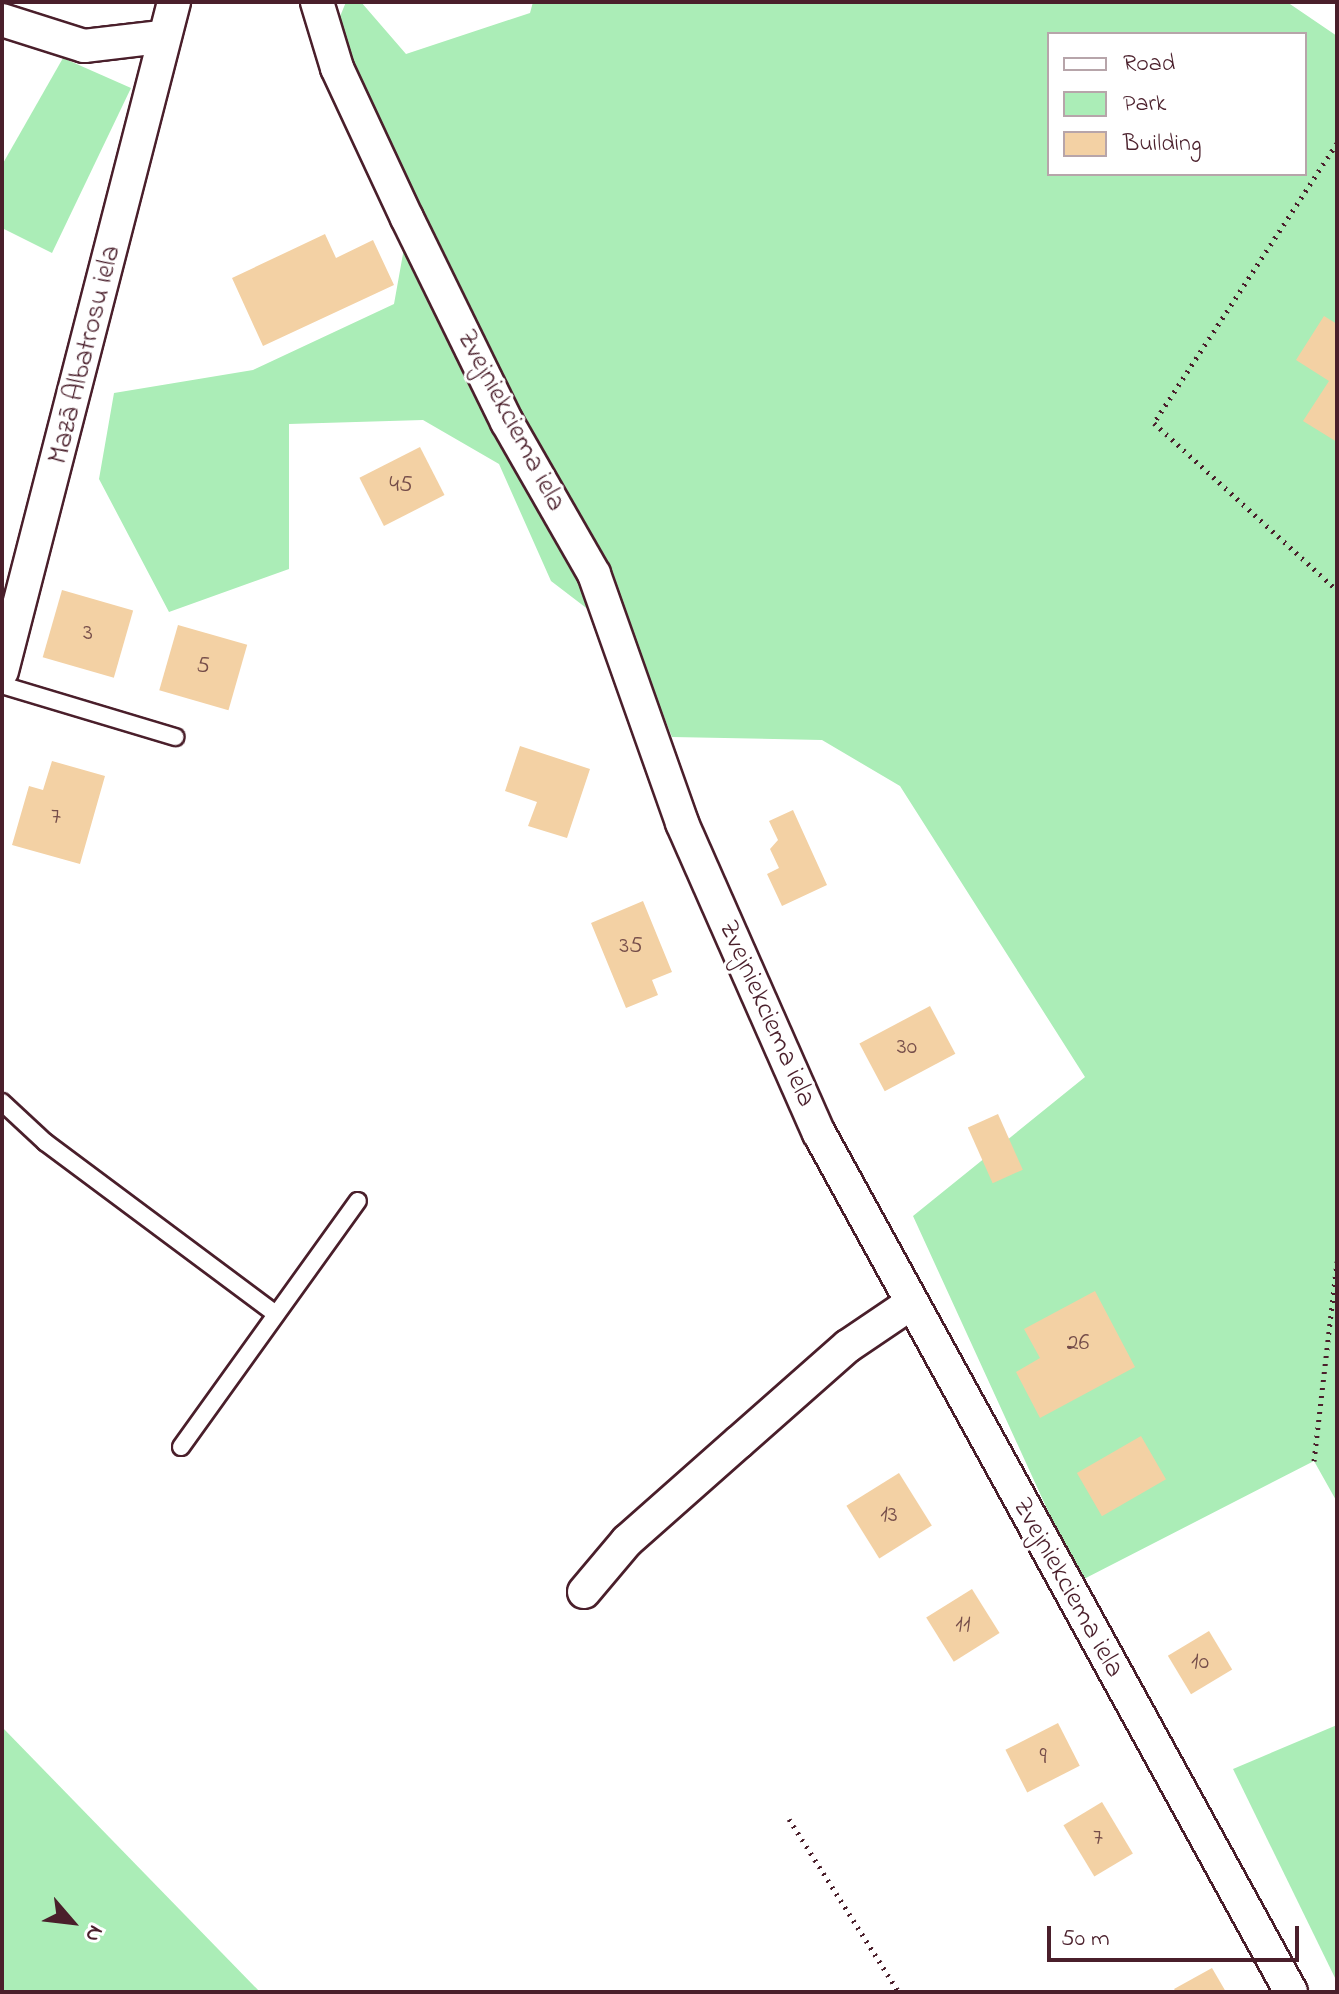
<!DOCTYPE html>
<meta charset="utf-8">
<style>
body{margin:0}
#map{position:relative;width:1339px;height:1994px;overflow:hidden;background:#fff;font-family:"Indie Flower",sans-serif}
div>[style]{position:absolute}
.green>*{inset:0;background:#abedb7}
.building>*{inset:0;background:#f3d1a4;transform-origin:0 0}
.path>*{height:5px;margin-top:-2.5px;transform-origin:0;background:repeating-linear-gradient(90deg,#4a1f2b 0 2px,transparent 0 8px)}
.roads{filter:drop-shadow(2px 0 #4a1f2b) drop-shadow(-2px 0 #4a1f2b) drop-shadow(0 2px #4a1f2b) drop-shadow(0 -2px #4a1f2b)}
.lane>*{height:16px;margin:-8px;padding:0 8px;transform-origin:8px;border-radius:8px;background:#fff}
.street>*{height:32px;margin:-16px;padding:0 16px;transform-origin:16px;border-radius:16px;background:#fff}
span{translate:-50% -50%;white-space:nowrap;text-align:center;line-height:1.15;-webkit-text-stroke:6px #fff;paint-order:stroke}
.number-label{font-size:24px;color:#744c49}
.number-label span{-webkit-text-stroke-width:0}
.street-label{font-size:28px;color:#4a1f2b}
.frame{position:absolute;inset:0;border:4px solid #4a1f2b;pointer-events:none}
.legend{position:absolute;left:1047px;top:32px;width:260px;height:144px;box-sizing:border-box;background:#fff;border:2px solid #b7a5aa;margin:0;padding:10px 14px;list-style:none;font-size:24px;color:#4a1f2b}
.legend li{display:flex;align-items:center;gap:16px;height:40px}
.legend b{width:40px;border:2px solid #b7a5aa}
.north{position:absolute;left:32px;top:1882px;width:80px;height:80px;-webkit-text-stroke:6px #fff;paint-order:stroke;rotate:118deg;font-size:22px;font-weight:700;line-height:32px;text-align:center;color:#4a1f2b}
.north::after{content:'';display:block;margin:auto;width:28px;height:36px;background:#4a1f2b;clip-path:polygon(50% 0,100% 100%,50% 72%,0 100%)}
.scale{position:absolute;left:1047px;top:1926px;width:252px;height:36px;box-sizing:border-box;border:4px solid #4a1f2b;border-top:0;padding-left:10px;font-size:24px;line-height:28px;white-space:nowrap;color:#4a1f2b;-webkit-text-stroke:6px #fff;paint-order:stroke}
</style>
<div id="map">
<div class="green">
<div style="clip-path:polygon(evenodd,346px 2px,361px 2px,406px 54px,530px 13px,533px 2px,1287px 2px,1337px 36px,1337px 1502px,1314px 1461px,1080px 1581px,913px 1216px,1085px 1077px,900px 786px,822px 740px,672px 737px,636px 646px,551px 581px,499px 464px,423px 420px,289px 424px,289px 569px,169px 612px,99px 479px,114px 393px,253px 370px,394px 304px,413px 198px,336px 26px,346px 2px,1049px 34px,1305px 34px,1305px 174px,1049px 174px,1049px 34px)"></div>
<div style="clip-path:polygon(63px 58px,131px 88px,52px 253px,2px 228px,2px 165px)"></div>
<div style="clip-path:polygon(1337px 1725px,1337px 1982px,1233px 1769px)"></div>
<div style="clip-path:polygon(2px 1727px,260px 1992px,2px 1992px)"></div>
</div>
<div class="building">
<div style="clip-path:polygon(325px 234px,336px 258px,373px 240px,394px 285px,263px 346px,232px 278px)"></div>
<div style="clip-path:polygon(1324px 316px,1337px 324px,1337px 442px,1303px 421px,1329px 381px,1296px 360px)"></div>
<div style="left:420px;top:447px;width:54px;height:68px;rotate:63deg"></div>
<div style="left:62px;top:590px;width:74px;height:70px;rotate:16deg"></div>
<div style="left:178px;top:625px;width:72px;height:68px;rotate:16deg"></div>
<div style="clip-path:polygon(520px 746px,590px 769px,567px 838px,528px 826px,537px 802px,505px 791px)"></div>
<div style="clip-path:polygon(52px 761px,105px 776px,80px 864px,12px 845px,29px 786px,43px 790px)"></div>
<div style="clip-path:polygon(793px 810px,827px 885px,782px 906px,767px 874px,779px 868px,770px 849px,778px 840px,769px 821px)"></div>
<div style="clip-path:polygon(643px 901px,672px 972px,652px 980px,658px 995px,626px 1008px,591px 923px)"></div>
<div style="left:930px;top:1006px;width:54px;height:80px;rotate:62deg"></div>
<div style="left:998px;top:1114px;width:61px;height:33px;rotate:66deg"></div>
<div style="clip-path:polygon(1095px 1291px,1135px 1367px,1040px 1418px,1016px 1372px,1040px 1358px,1024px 1329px)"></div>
<div style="left:1141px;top:1436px;width:50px;height:74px;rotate:60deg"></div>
<div style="left:899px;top:1473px;width:62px;height:62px;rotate:58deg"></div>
<div style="left:972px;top:1589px;width:52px;height:54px;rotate:58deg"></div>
<div style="left:1209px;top:1631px;width:45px;height:48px;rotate:59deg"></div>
<div style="left:1058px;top:1723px;width:48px;height:59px;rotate:63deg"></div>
<div style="left:1102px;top:1802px;width:60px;height:45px;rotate:59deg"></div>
<div style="clip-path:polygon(1212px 1968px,1226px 1992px,1176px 1992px,1174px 1989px)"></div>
</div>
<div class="path">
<div style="left:1337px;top:143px;width:334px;rotate:123.2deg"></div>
<div style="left:1154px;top:423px;width:248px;rotate:42.4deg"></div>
<div style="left:1314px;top:1461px;width:201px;rotate:-83.4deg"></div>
<div style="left:789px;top:1819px;width:205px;rotate:57.6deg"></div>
</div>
<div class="roads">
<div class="lane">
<div style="left:2px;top:685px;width:181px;rotate:16.7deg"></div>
<div style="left:2px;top:1102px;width:59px;rotate:42.9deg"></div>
<div style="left:45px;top:1142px;width:288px;rotate:36.7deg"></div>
<div style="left:181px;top:1447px;width:303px;rotate:-54.3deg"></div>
</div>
<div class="street">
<div style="left:317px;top:2px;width:69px;rotate:73.1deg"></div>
<div style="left:337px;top:68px;width:166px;rotate:65deg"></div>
<div style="left:407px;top:218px;width:227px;rotate:63.9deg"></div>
<div style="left:507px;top:422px;width:175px;rotate:60.2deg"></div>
<div style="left:594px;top:574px;width:264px;rotate:70.5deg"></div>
<div style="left:682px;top:823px;width:339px;rotate:66.2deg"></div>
<div style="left:819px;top:1133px;width:980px;rotate:61.21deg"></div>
<div style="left:2px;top:20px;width:86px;rotate:17.6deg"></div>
<div style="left:84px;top:46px;width:78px;rotate:-6.7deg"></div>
<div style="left:2px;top:671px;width:691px;rotate:-75.58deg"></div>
<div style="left:584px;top:1592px;width:67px;rotate:-49.9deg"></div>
<div style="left:627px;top:1541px;width:149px;rotate:-41.5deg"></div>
<div style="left:739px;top:1442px;width:145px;rotate:-41.4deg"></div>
<div style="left:848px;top:1346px;width:75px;rotate:-34.1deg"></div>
</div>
</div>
<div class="number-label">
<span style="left:401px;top:486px">45</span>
<span style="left:88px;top:634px">3</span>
<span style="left:203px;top:667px">5</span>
<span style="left:56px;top:818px">7</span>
<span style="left:631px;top:947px">35</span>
<span style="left:907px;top:1048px">30</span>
<span style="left:1078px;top:1344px">26</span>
<span style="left:889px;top:1516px">13</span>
<span style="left:963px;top:1626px">11</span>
<span style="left:1200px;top:1663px">10</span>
<span style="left:1043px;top:1758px">9</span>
<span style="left:1098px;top:1839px">7</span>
</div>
<div class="street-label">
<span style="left:86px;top:355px;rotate:-76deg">Mazā Albatrosu iela</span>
<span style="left:510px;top:421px;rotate:62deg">Zvejniekciema iela</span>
<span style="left:766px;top:1014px;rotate:66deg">Zvejniekciema iela</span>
<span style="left:1067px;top:1588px;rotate:61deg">Zvejniekciema iela</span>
</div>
<div class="frame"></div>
<ul class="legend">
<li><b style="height:10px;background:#fff"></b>Road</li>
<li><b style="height:22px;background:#abedb7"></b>Park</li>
<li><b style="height:22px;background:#f3d1a4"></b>Building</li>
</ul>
<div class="north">N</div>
<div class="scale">50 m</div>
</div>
